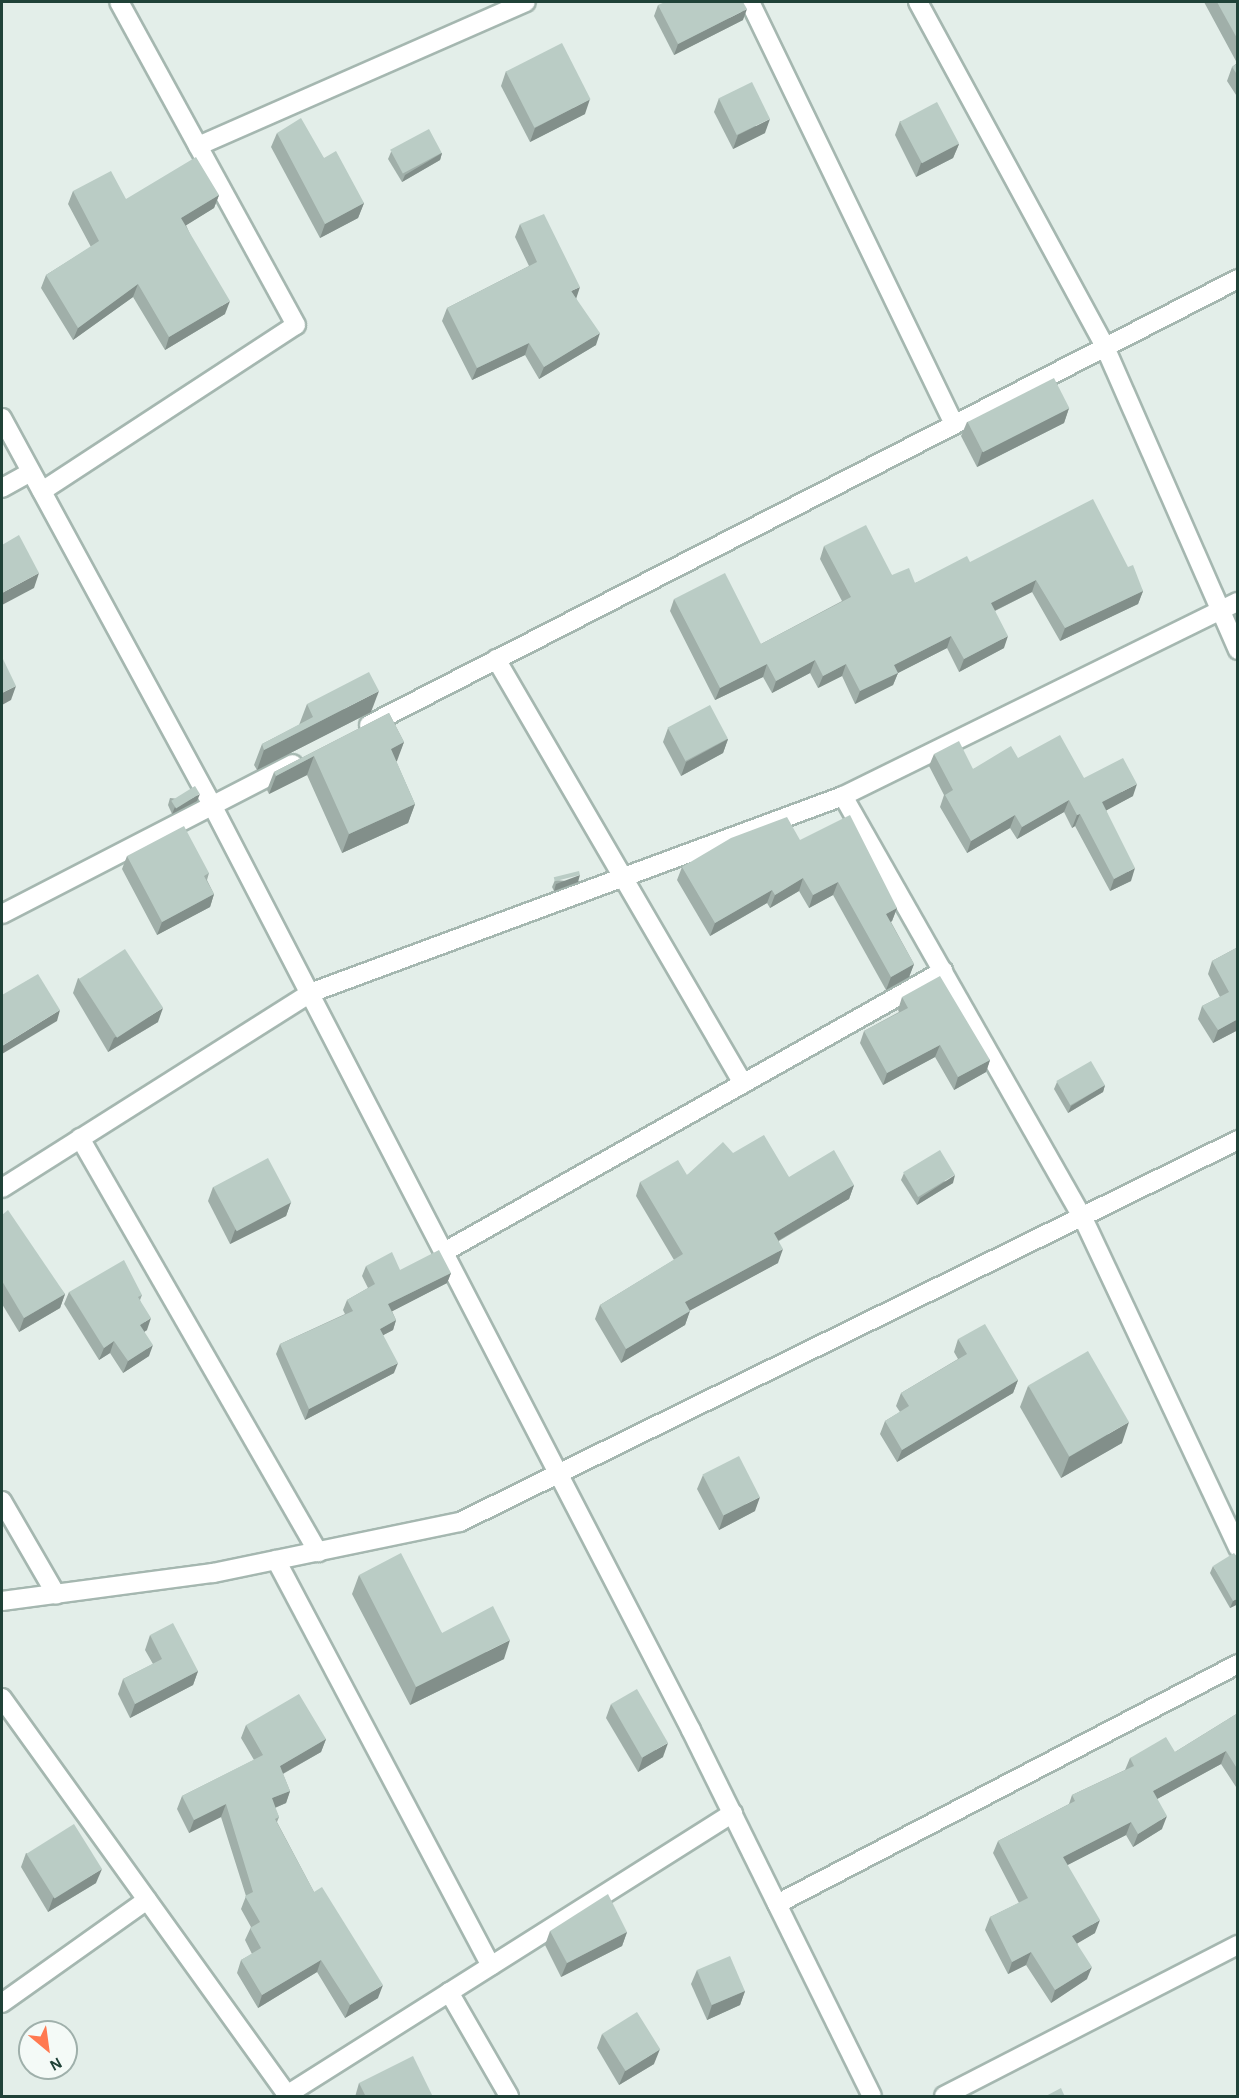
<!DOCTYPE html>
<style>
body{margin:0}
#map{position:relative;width:1239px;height:2098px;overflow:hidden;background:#e3eee9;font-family:"Alegreya Sans",sans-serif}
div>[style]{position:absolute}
.roads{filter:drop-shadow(2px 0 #a5b7b0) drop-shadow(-2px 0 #a5b7b0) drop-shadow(0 2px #a5b7b0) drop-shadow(0 -2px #a5b7b0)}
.street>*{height:18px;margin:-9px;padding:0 9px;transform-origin:9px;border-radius:9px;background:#fff}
.wall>*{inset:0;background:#a0afa9}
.shaded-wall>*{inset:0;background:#828f8a}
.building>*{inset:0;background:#baccc5;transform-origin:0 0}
span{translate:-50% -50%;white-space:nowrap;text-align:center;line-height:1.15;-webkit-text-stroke:4.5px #f4faf7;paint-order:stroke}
.frame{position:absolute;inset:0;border:3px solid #204238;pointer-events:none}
.north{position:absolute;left:18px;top:2020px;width:60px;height:60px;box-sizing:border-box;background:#f4faf7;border:2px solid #9fb0ab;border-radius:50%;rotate:151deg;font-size:16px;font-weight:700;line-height:24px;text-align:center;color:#204238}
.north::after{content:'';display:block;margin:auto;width:21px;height:27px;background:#ff7950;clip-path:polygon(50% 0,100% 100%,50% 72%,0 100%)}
</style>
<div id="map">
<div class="roads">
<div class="street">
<div style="left:750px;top:2px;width:469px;rotate:64.2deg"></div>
<div style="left:918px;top:2px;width:392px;rotate:61.5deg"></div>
<div style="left:1105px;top:347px;width:331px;rotate:66.3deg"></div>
<div style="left:198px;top:146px;width:358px;rotate:-23.7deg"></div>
<div style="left:2px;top:418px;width:440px;rotate:61.5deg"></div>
<div style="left:212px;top:805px;width:1042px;rotate:62.62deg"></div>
<div style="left:691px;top:1730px;width:408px;rotate:63.7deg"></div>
<div style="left:2px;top:488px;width:33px;rotate:-29deg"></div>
<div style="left:42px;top:491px;width:303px;rotate:-33.2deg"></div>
<div style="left:296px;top:325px;width:368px;rotate:-118.7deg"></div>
<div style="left:496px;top:659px;width:491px;rotate:59.8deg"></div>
<div style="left:369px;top:725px;width:977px;rotate:-27.17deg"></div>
<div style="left:843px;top:796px;width:483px;rotate:60.4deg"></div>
<div style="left:1082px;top:1216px;width:367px;rotate:64.8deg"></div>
<div style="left:2px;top:914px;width:327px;rotate:-27.3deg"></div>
<div style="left:80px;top:1138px;width:478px;rotate:60.1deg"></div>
<div style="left:2px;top:1188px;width:365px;rotate:-32.3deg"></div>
<div style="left:310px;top:993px;width:568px;rotate:-20.28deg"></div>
<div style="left:843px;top:796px;width:440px;rotate:-26.2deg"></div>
<div style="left:444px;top:1252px;width:573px;rotate:-29.39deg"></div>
<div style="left:2px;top:1501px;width:108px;rotate:59.9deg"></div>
<div style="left:276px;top:1560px;width:459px;rotate:62.1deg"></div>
<div style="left:2px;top:1601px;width:213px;rotate:-7.6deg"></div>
<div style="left:213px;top:1573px;width:252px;rotate:-11.7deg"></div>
<div style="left:460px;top:1522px;width:867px;rotate:-26.15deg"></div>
<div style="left:2px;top:1698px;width:489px;rotate:54.3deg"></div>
<div style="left:777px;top:1904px;width:520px;rotate:-27.5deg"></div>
<div style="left:449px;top:1992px;width:120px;rotate:60deg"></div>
<div style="left:2px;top:2003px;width:178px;rotate:-35.4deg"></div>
<div style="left:285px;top:2096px;width:530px;rotate:-32.28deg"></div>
<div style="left:944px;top:2096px;width:331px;rotate:-27.2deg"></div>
</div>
</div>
<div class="wall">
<div style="clip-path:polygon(1204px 2px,1238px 2px,1238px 98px,1227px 81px,1232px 67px,1237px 63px)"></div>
<div style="clip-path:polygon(658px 5px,743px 20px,674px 55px,654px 16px)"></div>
<div style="clip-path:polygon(506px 71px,585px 114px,530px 142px,501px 86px)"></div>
<div style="clip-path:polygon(719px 98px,765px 133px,733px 149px,714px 112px)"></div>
<div style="clip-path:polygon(900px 121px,959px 144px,953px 158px,916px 177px,895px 135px)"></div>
<div style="clip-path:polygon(277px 133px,324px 158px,364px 203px,358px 218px,320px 238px,271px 147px)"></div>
<div style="clip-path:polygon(391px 152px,442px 153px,440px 160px,402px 182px,388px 159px)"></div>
<div style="clip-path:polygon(73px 191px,126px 199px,219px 195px,214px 208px,186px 225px,225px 314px,165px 350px,133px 297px,73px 340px,41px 288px,46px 275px,91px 247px,68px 204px)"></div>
<div style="clip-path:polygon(520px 224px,576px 298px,596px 345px,539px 379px,525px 355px,472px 380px,442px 321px,447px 308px,529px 266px,515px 237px)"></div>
<div style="clip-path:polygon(1069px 408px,1064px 423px,977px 467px,961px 436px,967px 422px)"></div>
<div style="clip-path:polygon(824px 546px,892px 575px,915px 583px,970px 562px,1128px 567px,1143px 591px,1138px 604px,1060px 641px,1032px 592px,995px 611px,1004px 648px,959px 672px,947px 648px,898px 673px,893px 685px,855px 704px,842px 676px,818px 688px,810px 673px,772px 693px,763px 677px,715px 700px,670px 611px,674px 599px,761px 644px,842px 601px,820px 559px)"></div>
<div style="clip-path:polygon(307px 704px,371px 712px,257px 770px,254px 765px,262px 744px,299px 725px)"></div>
<div style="clip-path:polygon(389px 713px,404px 742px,396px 761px,415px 804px,408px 823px,342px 853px,307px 775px,269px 794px,267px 790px,274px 772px)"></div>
<div style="clip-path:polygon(668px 728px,728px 739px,723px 753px,681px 776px,663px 742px)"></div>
<div style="clip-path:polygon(934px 754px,973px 769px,1018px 758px,1084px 778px,1133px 796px,1106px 810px,1131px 881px,1110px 891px,1075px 826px,1072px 828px,1064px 812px,1017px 839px,1010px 828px,967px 853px,940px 807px,944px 795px,929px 766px)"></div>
<div style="clip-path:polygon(170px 798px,197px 801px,172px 814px,168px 805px)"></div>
<div style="clip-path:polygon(800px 840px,897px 908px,892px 921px,891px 922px,914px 964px,909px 977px,886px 990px,833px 895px,809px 908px,799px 891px,770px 908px,767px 903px,710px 936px,677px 880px,682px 867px)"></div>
<div style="clip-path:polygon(127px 856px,209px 873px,207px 880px,214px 894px,210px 907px,157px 935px,122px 869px)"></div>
<div style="clip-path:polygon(555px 880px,578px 882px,554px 891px,552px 887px)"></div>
<div style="clip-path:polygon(1238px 947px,1238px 1030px,1213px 1043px,1198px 1019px,1202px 1006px,1220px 997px,1208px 974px,1212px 961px)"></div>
<div style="clip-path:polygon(78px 978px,158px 1022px,108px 1052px,73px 993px)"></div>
<div style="clip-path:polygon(902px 997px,990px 1060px,986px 1072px,954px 1090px,935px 1057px,883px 1085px,860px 1043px,864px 1031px,899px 1012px,898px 1010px)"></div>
<div style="clip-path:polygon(1057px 1082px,1105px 1085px,1103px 1092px,1068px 1113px,1054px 1089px)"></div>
<div style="clip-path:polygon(733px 1153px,789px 1177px,854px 1185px,849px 1199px,779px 1241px,778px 1263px,690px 1310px,685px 1325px,621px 1363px,595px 1319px,600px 1305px,674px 1260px,636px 1196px,640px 1182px,687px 1175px)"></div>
<div style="clip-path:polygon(904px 1173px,953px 1183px,917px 1205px,901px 1180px)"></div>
<div style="clip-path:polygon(213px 1187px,291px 1202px,286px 1216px,230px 1244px,208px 1201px)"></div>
<div style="clip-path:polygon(2px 1215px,65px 1294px,60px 1308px,19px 1332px,2px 1304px)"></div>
<div style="clip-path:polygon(366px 1266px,400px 1270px,451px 1273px,447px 1283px,392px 1311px,396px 1320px,393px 1330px,383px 1335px,394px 1373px,305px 1420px,276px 1354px,280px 1344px,345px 1314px,343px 1310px,347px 1300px,368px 1288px,362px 1276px)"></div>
<div style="clip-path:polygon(69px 1292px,142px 1295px,140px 1300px,147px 1330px,144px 1332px,149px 1356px,123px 1373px,110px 1353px,99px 1360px,64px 1304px)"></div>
<div style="clip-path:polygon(958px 1339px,1018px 1380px,1013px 1393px,897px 1462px,880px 1434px,885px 1421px,900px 1412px,896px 1406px,901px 1393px,958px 1359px,954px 1352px)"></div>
<div style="clip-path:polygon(1028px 1386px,1122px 1443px,1061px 1478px,1020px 1407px)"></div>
<div style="clip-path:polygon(703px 1475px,755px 1511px,719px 1530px,697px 1489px)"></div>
<div style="clip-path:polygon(1213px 1566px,1238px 1604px,1230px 1608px,1210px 1573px)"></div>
<div style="clip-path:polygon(359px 1575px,442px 1633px,504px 1659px,410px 1705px,352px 1594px)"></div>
<div style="clip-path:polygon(150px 1635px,198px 1671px,193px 1685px,130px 1718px,118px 1694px,123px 1679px,153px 1664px,145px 1650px)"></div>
<div style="clip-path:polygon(611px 1704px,663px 1757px,638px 1772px,606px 1718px)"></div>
<div style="clip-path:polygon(1238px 1713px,1238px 1790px,1221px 1764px,1157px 1799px,1162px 1829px,1133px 1847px,1126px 1835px,1067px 1865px,1095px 1933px,1077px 1943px,1087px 1979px,1051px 2003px,1026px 1965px,1008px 1974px,985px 1930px,990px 1917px,1019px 1903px,993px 1853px,998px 1841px,1069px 1804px,1072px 1795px,1125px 1770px,1130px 1758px,1175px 1752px)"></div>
<div style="clip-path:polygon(246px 1725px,326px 1739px,321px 1752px,283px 1774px,290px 1791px,286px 1803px,275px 1808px,279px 1817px,277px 1822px,314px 1892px,378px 1998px,345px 2018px,317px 1972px,258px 2008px,237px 1973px,241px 1960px,252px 1954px,245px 1940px,251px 1927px,241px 1909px,246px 1896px,221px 1817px,189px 1833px,177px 1809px,182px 1796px,254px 1760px,241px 1738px)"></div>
<div style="clip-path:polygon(26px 1853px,96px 1883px,48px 1912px,21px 1867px)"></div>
<div style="clip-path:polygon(550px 1931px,627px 1932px,622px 1946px,561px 1977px,545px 1945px)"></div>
<div style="clip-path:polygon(697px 1970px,745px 1991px,740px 2005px,707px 2020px,691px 1984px)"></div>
<div style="clip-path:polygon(602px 2034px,654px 2064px,619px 2085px,597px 2048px)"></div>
<div style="clip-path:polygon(359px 2083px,433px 2097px,355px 2097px)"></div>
</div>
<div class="shaded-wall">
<div style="clip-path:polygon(747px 9px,743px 20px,674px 55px,678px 44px)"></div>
<div style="clip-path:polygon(590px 99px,585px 114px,530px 142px,535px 128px)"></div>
<div style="clip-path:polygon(770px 119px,765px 133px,733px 149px,738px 135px)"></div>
<div style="clip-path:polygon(959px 144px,953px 158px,916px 177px,921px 163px)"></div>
<div style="clip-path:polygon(442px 153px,440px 160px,402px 182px,405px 175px)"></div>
<div style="clip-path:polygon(219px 195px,214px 208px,177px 231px,181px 218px)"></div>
<div style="clip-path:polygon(364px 203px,358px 218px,320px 238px,325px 224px)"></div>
<div style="clip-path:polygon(138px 284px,133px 297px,73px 340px,78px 328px)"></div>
<div style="clip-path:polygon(580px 287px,576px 299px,571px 291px)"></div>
<div style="clip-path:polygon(230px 301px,225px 314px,165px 350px,169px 337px)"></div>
<div style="clip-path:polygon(600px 333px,596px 345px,539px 379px,544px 367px)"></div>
<div style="clip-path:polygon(529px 343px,525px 355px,472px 380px,477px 368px)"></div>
<div style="clip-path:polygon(1069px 408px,1064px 423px,977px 467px,982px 452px)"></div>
<div style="clip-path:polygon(39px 573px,34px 588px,2px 605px,2px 593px)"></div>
<div style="clip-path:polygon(1036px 580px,1032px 592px,986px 615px,991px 603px)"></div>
<div style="clip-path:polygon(1143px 591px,1138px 604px,1060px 641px,1065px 628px)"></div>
<div style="clip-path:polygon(951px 636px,947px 648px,898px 673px,893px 685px,855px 704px,860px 691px,894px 665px)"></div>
<div style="clip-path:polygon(1008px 636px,1004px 648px,959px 672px,964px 659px)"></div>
<div style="clip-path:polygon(815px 660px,810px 673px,772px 693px,776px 681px)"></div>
<div style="clip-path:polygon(767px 664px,763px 677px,715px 700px,720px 688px)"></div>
<div style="clip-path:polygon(846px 664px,842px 676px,818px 688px,823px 676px)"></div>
<div style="clip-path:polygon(16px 686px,11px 700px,2px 705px,2px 693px)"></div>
<div style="clip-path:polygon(379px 691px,371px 712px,257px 770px,264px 750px)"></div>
<div style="clip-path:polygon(728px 739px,723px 753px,681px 776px,686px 762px)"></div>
<div style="clip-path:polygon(404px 742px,397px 761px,384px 768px,391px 749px)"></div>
<div style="clip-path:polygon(314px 756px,307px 775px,269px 794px,276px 776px)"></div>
<div style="clip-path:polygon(1137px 784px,1133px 796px,1098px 815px,1102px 802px)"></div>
<div style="clip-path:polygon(200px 794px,197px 801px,172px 814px,175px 807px)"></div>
<div style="clip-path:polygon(1069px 800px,1064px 812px,1017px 839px,1022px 827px)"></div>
<div style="clip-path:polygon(415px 804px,408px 823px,342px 853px,349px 834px)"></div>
<div style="clip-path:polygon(1080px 814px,1075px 826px,1072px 828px,1077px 815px)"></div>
<div style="clip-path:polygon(1015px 815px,1010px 828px,967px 853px,971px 841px)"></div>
<div style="clip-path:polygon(1135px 868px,1131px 881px,1110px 891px,1114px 879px)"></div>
<div style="clip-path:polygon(580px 875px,578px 882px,554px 891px,556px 884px)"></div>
<div style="clip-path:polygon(803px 878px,799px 891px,770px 908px,775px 895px)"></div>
<div style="clip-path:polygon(838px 882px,833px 895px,809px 908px,813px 895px)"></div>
<div style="clip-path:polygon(772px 890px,767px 903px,710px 936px,715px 923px)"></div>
<div style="clip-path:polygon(214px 894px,210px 907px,157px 935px,162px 922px)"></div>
<div style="clip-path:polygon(897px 908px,892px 921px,881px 927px,886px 914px)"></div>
<div style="clip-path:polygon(914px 964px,909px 977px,886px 990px,891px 977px)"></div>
<div style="clip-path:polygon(163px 1008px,158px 1022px,108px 1052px,114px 1038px)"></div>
<div style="clip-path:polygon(60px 1010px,57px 1021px,2px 1054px,2px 1046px)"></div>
<div style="clip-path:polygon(1238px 1019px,1238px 1030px,1213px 1043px,1218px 1030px)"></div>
<div style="clip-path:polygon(940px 1045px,935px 1057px,883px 1085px,887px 1073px)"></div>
<div style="clip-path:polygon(990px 1060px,986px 1072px,954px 1090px,958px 1077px)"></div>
<div style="clip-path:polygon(1105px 1085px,1103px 1092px,1068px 1113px,1071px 1106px)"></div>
<div style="clip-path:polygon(955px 1175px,953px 1183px,917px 1205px,920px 1198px)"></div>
<div style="clip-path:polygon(854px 1185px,849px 1199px,769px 1246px,774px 1233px)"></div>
<div style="clip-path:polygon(291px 1202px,286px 1216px,230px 1244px,235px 1230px)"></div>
<div style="clip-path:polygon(783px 1249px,778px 1263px,680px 1316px,685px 1302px)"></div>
<div style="clip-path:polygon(451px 1273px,447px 1283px,385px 1315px,388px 1304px)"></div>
<div style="clip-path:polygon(65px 1294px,60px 1308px,19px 1332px,24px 1318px)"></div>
<div style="clip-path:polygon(690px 1311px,685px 1325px,621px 1363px,626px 1349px)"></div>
<div style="clip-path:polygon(151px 1318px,147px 1330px,136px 1337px,140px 1325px)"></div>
<div style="clip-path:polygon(396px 1320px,393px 1330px,376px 1339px,380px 1329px)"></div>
<div style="clip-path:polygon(114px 1341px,110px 1353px,99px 1360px,104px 1348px)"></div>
<div style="clip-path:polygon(153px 1345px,149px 1356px,123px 1373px,128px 1361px)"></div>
<div style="clip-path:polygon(398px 1363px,394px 1373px,305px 1420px,309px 1409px)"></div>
<div style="clip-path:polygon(1018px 1380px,1013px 1393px,897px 1462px,902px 1450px)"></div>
<div style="clip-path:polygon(1129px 1422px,1122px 1443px,1061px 1478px,1069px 1457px)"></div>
<div style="clip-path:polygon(760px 1497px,755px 1511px,719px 1530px,724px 1515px)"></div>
<div style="clip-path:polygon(1238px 1598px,1238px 1604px,1230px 1608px,1233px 1601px)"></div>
<div style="clip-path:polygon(510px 1640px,504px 1659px,410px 1705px,416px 1687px)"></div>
<div style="clip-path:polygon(198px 1671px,193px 1685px,130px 1718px,135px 1704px)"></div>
<div style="clip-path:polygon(326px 1739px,321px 1752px,275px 1778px,280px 1766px)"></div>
<div style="clip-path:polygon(668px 1743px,663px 1757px,638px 1772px,643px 1757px)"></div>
<div style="clip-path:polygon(1226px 1751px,1221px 1764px,1148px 1804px,1153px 1791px)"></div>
<div style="clip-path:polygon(290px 1791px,286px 1803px,267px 1811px,272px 1798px)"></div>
<div style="clip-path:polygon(226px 1804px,221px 1817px,189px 1833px,194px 1820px)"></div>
<div style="clip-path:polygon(1167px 1816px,1162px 1829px,1133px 1847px,1138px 1834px)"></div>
<div style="clip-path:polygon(1131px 1822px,1126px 1835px,1058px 1870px,1063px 1857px)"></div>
<div style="clip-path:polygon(102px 1869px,96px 1883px,48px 1912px,53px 1898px)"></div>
<div style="clip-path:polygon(1100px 1920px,1095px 1933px,1068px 1949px,1072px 1936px)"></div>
<div style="clip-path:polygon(627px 1932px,622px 1946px,561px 1977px,567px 1963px)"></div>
<div style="clip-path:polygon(1031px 1952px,1026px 1965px,1008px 1974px,1012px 1962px)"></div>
<div style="clip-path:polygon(321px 1960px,317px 1972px,258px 2008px,262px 1995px)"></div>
<div style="clip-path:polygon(1092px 1967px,1087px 1979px,1051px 2003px,1055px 1990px)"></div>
<div style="clip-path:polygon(383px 1985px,378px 1998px,345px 2018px,350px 2005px)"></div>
<div style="clip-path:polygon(745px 1991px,740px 2005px,707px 2020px,712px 2005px)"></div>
<div style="clip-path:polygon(660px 2049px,654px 2064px,619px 2085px,625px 2071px)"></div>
</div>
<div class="building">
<div style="clip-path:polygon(665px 2px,743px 2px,747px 9px,678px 44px,658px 5px)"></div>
<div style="clip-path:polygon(1217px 2px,1238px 2px,1238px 40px)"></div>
<div style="left:562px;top:43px;width:63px;height:63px;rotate:63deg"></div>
<div style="clip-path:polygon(1238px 63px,1238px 76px,1232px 67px)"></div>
<div style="left:752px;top:82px;width:41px;height:37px;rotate:64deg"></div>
<div style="left:937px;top:102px;width:47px;height:42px;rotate:62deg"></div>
<div style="clip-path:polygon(301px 118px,324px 158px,336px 151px,364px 203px,325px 224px,277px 133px)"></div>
<div style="left:429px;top:129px;width:27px;height:44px;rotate:62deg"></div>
<div style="clip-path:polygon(196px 157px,219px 195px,181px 218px,230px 301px,169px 337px,138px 284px,78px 328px,46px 275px,99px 241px,73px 191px,111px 171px,126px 199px)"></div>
<div style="clip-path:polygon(544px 214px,580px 287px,571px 291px,600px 333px,544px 367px,529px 343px,477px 368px,447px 308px,537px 262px,520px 224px)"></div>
<div style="left:1054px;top:378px;width:34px;height:97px;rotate:63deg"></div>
<div style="clip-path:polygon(1093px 499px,1128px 567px,1133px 565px,1143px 591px,1065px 628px,1036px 580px,991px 603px,1008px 636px,964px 659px,951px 636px,894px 665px,898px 673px,860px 691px,846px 664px,823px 676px,815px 660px,776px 681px,767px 664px,720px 688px,674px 599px,725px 573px,761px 644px,851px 597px,824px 546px,866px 525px,892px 575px,909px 568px,915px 583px,967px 556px,970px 562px)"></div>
<div style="clip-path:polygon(19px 535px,39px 573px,2px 593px,2px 545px)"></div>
<div style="clip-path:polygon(3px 659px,16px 686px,2px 693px,2px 659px)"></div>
<div style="clip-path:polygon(369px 672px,379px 691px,264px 750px,262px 744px,313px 717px,307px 704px)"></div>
<div style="left:710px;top:705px;width:38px;height:48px;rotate:62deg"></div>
<div style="clip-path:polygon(389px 713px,404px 742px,391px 749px,415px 804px,349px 834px,314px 756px,276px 776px,274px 772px)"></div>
<div style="clip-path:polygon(1060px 735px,1084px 778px,1123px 758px,1137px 784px,1102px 802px,1135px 868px,1114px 879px,1080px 814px,1077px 815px,1069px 800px,1022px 827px,1015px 815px,971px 841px,945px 795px,953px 790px,934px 754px,959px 741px,973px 769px,1011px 746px,1018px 758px)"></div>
<div style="left:195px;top:786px;width:9px;height:28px;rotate:58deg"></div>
<div style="clip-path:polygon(850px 815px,897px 908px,886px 914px,914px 964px,891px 977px,838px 882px,813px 895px,803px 878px,775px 895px,772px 890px,715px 923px,682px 867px,731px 838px,787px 817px,800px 840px)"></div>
<div style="clip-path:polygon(184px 826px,209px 873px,204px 876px,214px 894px,162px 922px,127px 856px)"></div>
<div style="left:579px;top:871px;width:4px;height:26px;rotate:76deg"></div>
<div style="clip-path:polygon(1238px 947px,1238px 1019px,1218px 1030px,1202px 1006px,1229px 992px,1212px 961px)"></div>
<div style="left:125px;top:949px;width:70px;height:55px;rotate:57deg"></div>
<div style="clip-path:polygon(38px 974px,60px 1010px,2px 1046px,2px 995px)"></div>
<div style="clip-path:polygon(940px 976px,990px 1060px,958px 1077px,940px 1045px,887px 1073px,864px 1031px,908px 1008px,902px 997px)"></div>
<div style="left:1091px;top:1061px;width:28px;height:40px;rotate:60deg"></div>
<div style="clip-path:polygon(764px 1135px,789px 1177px,834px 1150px,854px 1185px,774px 1233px,783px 1249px,685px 1302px,690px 1311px,626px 1349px,600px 1305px,683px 1254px,640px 1182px,678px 1160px,687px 1175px,723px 1142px,733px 1153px)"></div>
<div style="left:940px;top:1150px;width:29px;height:43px;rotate:59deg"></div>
<div style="left:268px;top:1158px;width:50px;height:62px;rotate:62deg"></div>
<div style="clip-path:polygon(8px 1210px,65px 1294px,24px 1318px,2px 1281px,2px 1215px)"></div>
<div style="clip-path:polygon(439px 1250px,451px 1273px,388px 1304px,396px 1320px,380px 1329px,398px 1363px,309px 1409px,280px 1344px,353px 1311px,347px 1300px,375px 1284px,366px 1266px,392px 1252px,400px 1270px)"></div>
<div style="clip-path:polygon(124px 1260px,142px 1295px,138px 1297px,151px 1318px,140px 1325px,153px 1345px,128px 1361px,114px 1341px,104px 1348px,69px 1292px)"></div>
<div style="clip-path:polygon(985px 1324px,1018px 1380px,902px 1450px,885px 1421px,909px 1406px,901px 1393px,967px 1354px,958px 1339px)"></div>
<div style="left:1088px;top:1351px;width:82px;height:69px;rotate:60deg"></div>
<div style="left:739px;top:1456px;width:46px;height:41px;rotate:63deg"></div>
<div style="clip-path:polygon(401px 1553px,442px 1633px,493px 1606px,510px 1640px,416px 1687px,359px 1575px)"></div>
<div style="clip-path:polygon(1234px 1553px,1238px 1558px,1238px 1598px,1233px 1601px,1213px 1566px)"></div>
<div style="clip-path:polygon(173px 1623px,198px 1671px,135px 1704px,123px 1679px,162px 1659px,150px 1635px)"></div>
<div style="left:637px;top:1689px;width:62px;height:30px;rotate:60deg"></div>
<div style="clip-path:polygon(299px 1694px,326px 1739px,280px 1766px,290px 1791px,272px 1798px,279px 1817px,275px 1819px,314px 1892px,322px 1887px,383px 1985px,350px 2005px,321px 1960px,262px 1995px,241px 1960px,261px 1948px,250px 1928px,260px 1922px,245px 1896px,253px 1892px,226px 1804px,194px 1820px,182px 1796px,263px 1755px,246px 1725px)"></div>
<div style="clip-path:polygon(1238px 1713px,1238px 1770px,1226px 1751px,1153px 1791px,1167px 1816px,1138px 1834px,1131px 1822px,1063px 1857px,1100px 1920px,1072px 1936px,1092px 1967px,1055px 1990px,1031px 1952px,1012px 1962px,990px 1917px,1028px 1898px,998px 1841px,1075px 1801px,1072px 1795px,1134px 1766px,1130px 1758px,1166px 1737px,1175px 1752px)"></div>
<div style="left:74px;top:1824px;width:53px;height:56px;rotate:58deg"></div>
<div style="clip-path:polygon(608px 1894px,627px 1932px,567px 1963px,550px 1931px)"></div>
<div style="left:730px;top:1956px;width:38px;height:36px;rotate:67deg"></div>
<div style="left:637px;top:2012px;width:44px;height:41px;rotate:58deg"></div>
<div style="clip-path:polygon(413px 2056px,433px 2097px,366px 2097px,359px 2083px)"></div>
<div style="clip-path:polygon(1061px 2088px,1065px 2097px,1044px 2097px)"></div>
</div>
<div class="frame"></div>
<div class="north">N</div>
</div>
